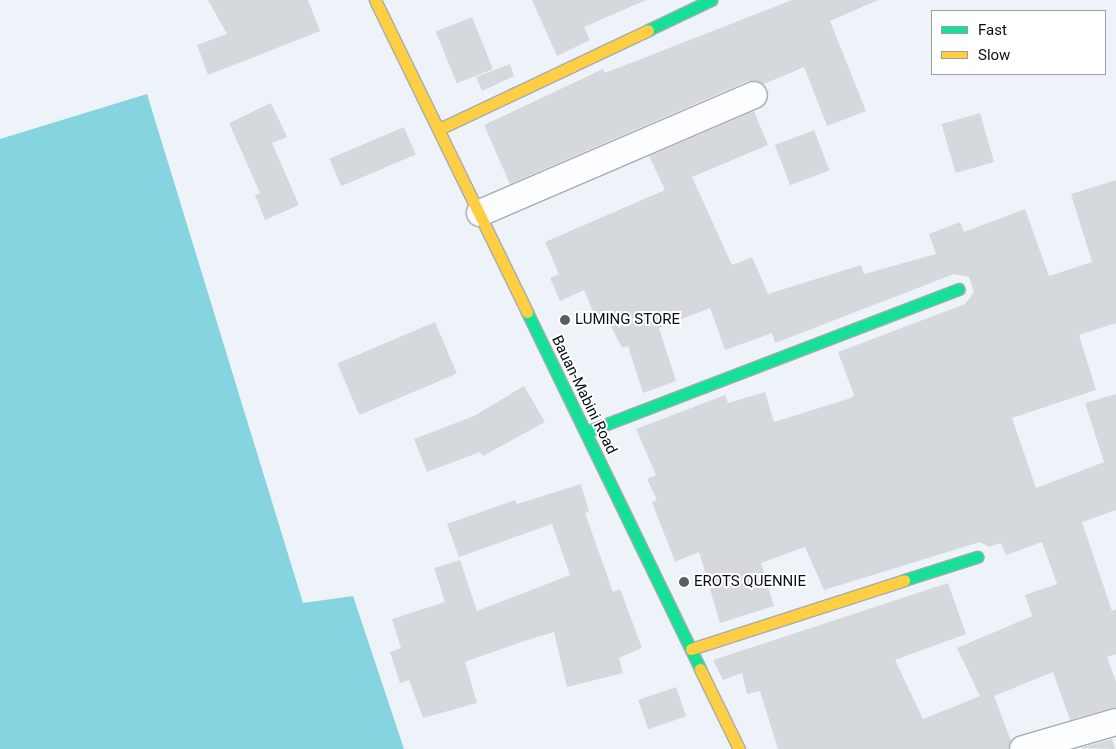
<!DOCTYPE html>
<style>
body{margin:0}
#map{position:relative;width:1116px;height:749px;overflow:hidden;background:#edf3f9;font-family:Roboto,sans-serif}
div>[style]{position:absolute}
.water>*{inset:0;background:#85d4e0}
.building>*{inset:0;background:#d5d9de;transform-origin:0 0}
.roads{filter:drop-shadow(1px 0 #a7acb0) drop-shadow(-1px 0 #a7acb0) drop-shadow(0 1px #a7acb0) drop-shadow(0 -1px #a7acb0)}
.street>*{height:26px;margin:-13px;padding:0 13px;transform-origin:13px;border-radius:13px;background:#fcfdfe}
.fast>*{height:11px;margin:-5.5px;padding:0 5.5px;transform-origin:5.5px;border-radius:5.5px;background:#16e098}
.slow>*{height:11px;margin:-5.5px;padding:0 5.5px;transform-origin:5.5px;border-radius:5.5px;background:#ffcf43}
.dots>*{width:14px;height:14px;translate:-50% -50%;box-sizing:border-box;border:2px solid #fff;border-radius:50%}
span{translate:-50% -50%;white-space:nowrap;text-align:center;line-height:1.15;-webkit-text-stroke:4px #fff;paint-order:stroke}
.poi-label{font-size:15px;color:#0a0e12}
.left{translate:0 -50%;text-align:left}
.street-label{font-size:15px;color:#0a0e12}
.legend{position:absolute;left:931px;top:10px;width:175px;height:65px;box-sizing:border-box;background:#fff;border:1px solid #9d9fa0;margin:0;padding:6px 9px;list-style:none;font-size:15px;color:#0a0e12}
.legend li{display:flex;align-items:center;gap:10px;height:25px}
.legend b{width:25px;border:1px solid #9d9fa0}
</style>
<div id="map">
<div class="water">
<div style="clip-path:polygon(147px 94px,303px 603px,353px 596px,404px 749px,0 749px,0 139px)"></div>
</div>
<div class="building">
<div style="clip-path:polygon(208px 0,308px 0,320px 31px,208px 75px,197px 45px,227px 34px)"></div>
<div style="clip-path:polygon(532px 0,646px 0,584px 27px,590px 40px,557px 56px)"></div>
<div style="clip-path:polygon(792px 0,878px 0,830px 21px,866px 111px,827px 126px,804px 67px,764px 84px,748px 81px,510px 184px,484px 125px,603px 69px,605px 73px)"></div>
<div style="left:472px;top:17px;width:56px;height:39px;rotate:68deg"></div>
<div style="clip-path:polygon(510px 64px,514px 76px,482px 91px,476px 77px)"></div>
<div style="clip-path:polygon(271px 103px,287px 137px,272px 143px,299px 205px,265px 220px,255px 195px,260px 193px,229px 123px)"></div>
<div style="clip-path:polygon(754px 111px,768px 145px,692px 177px,732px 265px,752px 257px,768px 294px,861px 265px,864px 274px,936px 254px,929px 234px,960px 222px,964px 232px,1025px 209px,1049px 276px,1092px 262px,1071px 194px,1116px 180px,1116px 323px,1079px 335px,1096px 390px,1012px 418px,1036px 488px,1104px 462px,1085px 403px,1116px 394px,1116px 510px,1082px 522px,1112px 611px,1116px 609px,1116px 654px,1107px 657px,1116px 682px,1116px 707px,1070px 720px,1053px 672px,994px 696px,1011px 741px,1008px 749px,778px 749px,760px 691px,747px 694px,742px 673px,723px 680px,713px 660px,948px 583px,966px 634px,895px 660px,923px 719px,980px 696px,957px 648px,1032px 616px,1025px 595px,1057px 584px,1042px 542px,1006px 555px,1001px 543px,989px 547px,980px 542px,824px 590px,805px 547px,761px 563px,774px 606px,720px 623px,699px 552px,675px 562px,652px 502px,657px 500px,647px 479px,656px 475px,636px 429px,725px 395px,728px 403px,765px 392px,774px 422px,851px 398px,854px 395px,838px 352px,965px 304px,974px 292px,969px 277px,954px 274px,775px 343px,772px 333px,725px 350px,710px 308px,659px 328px,676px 381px,643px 393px,628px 346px,622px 348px,604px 312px,595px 316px,584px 290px,560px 301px,550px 278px,559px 274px,545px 242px,665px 190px,649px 156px)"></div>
<div style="left:980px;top:113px;width:51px;height:40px;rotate:74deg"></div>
<div style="left:404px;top:127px;width:30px;height:81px;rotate:67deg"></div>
<div style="left:814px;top:130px;width:43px;height:42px;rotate:69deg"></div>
<div style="left:435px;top:322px;width:56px;height:106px;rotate:67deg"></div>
<div style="clip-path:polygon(524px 386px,545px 422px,483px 456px,480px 452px,427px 472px,414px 439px,474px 416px)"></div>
<div style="clip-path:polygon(581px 484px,589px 512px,585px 513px,613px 592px,620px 589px,642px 648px,619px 658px,623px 673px,567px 687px,554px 632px,521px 642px,465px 662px,477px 703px,423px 718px,409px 680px,400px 683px,390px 652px,401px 648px,392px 619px,445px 602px,434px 568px,460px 560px,477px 611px,570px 575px,552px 524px,459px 557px,447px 524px,515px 500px,517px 504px)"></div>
<div style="left:676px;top:687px;width:31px;height:40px;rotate:71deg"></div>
<div style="clip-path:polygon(1112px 739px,1115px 749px,1080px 748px)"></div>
</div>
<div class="roads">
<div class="street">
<div style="left:480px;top:213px;width:298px;rotate:-23.3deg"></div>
<div style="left:1023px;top:749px;width:97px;rotate:-16.2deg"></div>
</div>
<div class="fast">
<div style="left:648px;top:30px;width:70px;rotate:-25.5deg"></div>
<div style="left:527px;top:312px;width:397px;rotate:64.1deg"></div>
<div style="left:586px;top:432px;width:399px;rotate:-21deg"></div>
<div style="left:904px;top:580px;width:77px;rotate:-17.5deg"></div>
</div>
<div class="slow">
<div style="left:375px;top:0;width:347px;rotate:64deg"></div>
<div style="left:439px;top:129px;width:231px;rotate:-25.3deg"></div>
<div style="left:691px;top:649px;width:224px;rotate:-17.9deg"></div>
<div style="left:700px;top:669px;width:89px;rotate:64deg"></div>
</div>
</div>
<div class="dots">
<div style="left:565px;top:320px;background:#595e63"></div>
<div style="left:684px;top:582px;background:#595e63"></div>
</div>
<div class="poi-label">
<span class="left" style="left:575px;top:320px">LUMING STORE</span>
<span class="left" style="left:694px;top:582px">EROTS QUENNIE</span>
</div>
<div class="street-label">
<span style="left:584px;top:395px;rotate:64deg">Bauan-Mabini Road</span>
</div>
<ul class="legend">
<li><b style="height:6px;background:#16e098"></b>Fast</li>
<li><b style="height:6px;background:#ffcf43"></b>Slow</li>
</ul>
</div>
